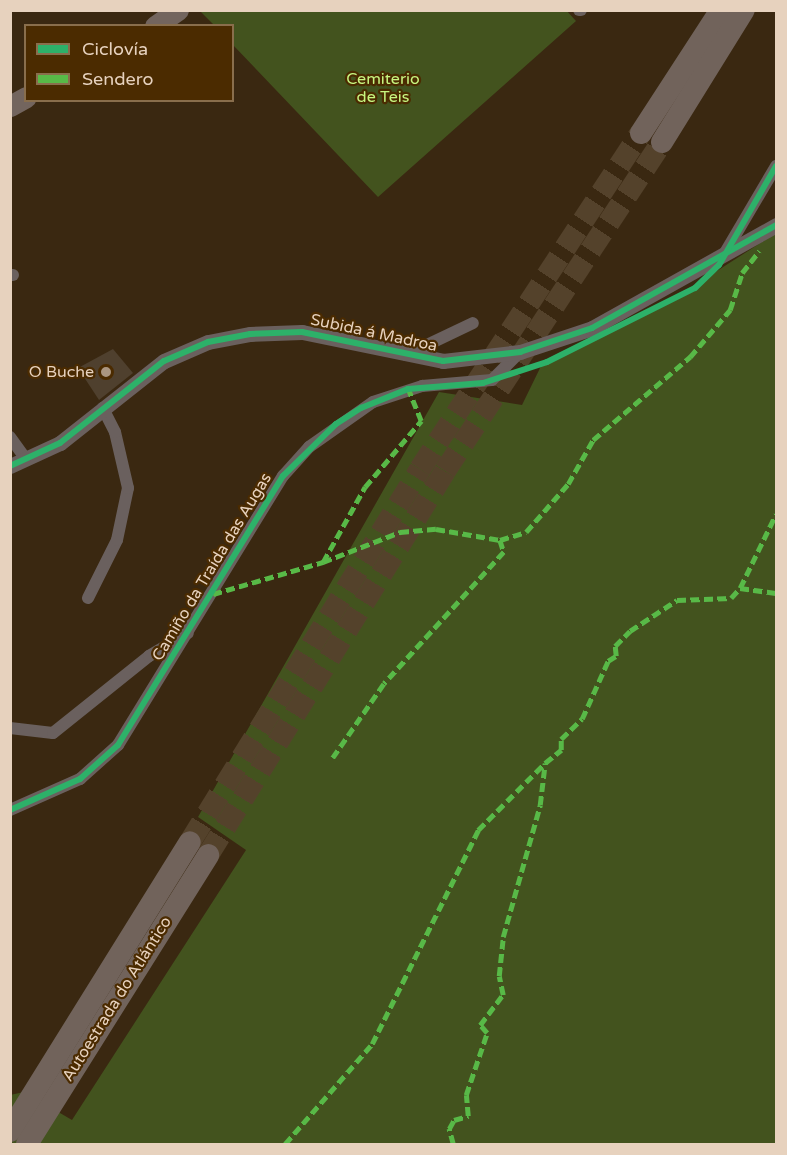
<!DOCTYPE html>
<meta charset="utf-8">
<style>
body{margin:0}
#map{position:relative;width:787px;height:1155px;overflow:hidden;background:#3a2811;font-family:"Varela Round",sans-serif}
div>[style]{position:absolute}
.green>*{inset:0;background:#43531e}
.building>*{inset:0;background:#4f402e}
.motorway-tunnel>*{height:22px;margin-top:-11px;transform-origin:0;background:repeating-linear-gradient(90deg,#54422b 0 22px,transparent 0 33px)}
.minor>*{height:12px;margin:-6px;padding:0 6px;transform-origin:6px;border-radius:6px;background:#6a605e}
.tertiary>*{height:15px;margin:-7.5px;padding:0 7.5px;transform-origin:7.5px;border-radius:7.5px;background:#6a605e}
.trunk>*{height:21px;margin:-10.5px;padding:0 10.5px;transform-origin:10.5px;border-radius:10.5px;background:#73655e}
.motorway>*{height:22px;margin:-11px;padding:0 11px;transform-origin:11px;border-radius:11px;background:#71635b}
.quiet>*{height:4.5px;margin-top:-2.25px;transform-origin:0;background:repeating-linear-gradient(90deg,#58b947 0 9px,transparent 0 13.5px)}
.cycleway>*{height:6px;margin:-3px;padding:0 3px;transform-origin:3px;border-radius:3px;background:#2db169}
.dots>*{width:16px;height:16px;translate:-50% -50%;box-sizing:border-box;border:3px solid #4b2b00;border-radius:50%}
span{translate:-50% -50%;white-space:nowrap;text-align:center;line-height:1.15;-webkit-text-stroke:4.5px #4b2b00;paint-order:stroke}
.park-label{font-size:16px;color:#c7f680}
.street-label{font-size:16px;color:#e7d2be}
.poi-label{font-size:16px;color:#e7d2be}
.right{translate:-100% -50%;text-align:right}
.frame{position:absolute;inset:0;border:12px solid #e7d2be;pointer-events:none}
.legend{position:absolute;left:24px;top:24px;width:210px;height:78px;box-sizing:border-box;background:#4b2b00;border:2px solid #896e4c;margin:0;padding:8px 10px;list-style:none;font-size:18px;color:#e7d2be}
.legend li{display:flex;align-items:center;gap:12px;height:30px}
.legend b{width:30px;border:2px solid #896e4c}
</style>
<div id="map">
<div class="green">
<div style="clip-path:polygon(566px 10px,576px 21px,378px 197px,233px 45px,232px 26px,214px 25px,200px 11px)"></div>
<div style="clip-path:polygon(776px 233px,776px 1144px,11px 1144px,10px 1095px,24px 1092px,72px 1120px,246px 850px,198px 817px,439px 392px,522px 405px,542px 364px,692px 287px)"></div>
</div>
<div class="building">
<div style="clip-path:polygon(113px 349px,133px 373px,99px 400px,78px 368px)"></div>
</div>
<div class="motorway-tunnel">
<div style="left:190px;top:842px;width:438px;rotate:-58.3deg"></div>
<div style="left:420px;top:469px;width:402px;rotate:-56.7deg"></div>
<div style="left:208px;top:855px;width:451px;rotate:-58.3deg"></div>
<div style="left:445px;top:471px;width:394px;rotate:-56.6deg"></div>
</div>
<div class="minor">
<div style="left:579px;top:10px;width:2px"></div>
<div style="left:726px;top:251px;width:99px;rotate:-59.5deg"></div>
<div style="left:10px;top:275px;width:3px"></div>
<div style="left:406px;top:355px;width:74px;rotate:-25.5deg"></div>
<div style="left:10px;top:437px;width:24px;rotate:54deg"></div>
<div style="left:88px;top:598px;width:65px;rotate:-63.4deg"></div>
<div style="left:117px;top:540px;width:53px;rotate:-78.1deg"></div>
<div style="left:128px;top:488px;width:57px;rotate:-103.1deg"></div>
<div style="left:115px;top:432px;width:27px;rotate:-117deg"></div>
<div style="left:10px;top:728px;width:43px;rotate:6.6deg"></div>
<div style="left:53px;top:733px;width:123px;rotate:-38.7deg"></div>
<div style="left:149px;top:656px;width:45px;rotate:-30.5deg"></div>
<div style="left:10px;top:810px;width:77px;rotate:-23.9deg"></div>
<div style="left:80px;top:779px;width:51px;rotate:-41.8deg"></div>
<div style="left:118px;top:745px;width:316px;rotate:-58.5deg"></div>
<div style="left:283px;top:476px;width:39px;rotate:-48deg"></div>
<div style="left:309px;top:447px;width:78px;rotate:-35.1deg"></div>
<div style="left:373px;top:402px;width:52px;rotate:-18.1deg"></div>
<div style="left:422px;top:386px;width:70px;rotate:-4.9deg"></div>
<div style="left:492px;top:380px;width:40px;rotate:-45deg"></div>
</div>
<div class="tertiary">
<div style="left:10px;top:466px;width:55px;rotate:-24.7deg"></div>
<div style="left:60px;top:443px;width:132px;rotate:-38.3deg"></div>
<div style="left:164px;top:361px;width:48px;rotate:-23.4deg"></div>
<div style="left:208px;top:342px;width:43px;rotate:-10.8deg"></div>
<div style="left:250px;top:334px;width:52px;rotate:-2.2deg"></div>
<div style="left:302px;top:332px;width:144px;rotate:11.6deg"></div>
<div style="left:443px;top:361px;width:78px;rotate:-6.7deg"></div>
<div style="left:520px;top:352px;width:76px;rotate:-18.4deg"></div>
<div style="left:592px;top:328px;width:211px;rotate:-29.2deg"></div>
</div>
<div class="trunk">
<div style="left:155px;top:26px;width:28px;rotate:-35deg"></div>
<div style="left:10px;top:106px;width:18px;rotate:-29deg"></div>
</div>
<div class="motorway">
<div style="left:641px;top:133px;width:147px;rotate:-57deg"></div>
<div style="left:662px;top:142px;width:155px;rotate:-58.2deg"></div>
<div style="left:10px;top:1131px;width:340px;rotate:-58.1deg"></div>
<div style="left:27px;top:1144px;width:341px;rotate:-57.9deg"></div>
</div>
<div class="quiet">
<div style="left:500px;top:540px;width:27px;rotate:-17deg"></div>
<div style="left:526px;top:532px;width:64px;rotate:-48.8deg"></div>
<div style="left:568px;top:484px;width:51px;rotate:-60.4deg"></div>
<div style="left:593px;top:440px;width:128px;rotate:-40.6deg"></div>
<div style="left:690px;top:357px;width:62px;rotate:-49.6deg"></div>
<div style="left:730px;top:310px;width:39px;rotate:-72deg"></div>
<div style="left:742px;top:273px;width:28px;rotate:-52deg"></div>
<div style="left:323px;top:562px;width:83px;rotate:-21.3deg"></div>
<div style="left:400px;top:532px;width:36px;rotate:-5deg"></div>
<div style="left:436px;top:529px;width:65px;rotate:9.8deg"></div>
<div style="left:500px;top:540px;width:13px;rotate:72deg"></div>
<div style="left:504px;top:552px;width:178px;rotate:132.3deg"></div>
<div style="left:384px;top:684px;width:90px;rotate:124.6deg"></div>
<div style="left:740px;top:588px;width:82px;rotate:-64.1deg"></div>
<div style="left:213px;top:594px;width:115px;rotate:-16.2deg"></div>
<div style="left:323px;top:562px;width:86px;rotate:-60.8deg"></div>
<div style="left:365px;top:487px;width:87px;rotate:-49.7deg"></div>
<div style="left:421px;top:421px;width:35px;rotate:-112deg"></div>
<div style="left:285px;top:1144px;width:133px;rotate:-49deg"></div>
<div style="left:372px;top:1044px;width:239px;rotate:-63.6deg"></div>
<div style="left:478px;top:830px;width:95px;rotate:-45deg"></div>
<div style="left:453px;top:1144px;width:16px;rotate:-105deg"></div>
<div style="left:449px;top:1129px;width:10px;rotate:-61deg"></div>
<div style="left:454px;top:1120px;width:15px;rotate:-16deg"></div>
<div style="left:468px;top:1116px;width:21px;rotate:-95deg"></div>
<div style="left:466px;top:1095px;width:65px;rotate:-71.3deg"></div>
<div style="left:487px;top:1033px;width:11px;rotate:-131deg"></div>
<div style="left:480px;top:1025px;width:38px;rotate:-53deg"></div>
<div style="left:503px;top:995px;width:19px;rotate:-102deg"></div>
<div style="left:499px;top:976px;width:39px;rotate:-84deg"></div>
<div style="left:503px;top:937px;width:137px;rotate:-74.3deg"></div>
<div style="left:540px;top:805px;width:42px;rotate:-83.2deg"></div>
<div style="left:545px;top:763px;width:21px;rotate:-39deg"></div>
<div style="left:561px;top:750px;width:11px;rotate:-90deg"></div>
<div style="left:561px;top:739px;width:29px;rotate:-44deg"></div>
<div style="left:582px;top:719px;width:64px;rotate:-65.9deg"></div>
<div style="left:608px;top:661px;width:9px;rotate:-32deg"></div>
<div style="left:616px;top:656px;width:10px;rotate:-96deg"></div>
<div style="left:615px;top:646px;width:21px;rotate:-45deg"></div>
<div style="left:630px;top:631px;width:56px;rotate:-33.4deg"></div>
<div style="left:677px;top:600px;width:54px;rotate:-2.1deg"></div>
<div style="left:731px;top:598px;width:13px;rotate:-48deg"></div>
<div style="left:740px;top:588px;width:36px;rotate:8deg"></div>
</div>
<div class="cycleway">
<div style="left:10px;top:466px;width:55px;rotate:-24.7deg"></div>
<div style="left:60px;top:443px;width:132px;rotate:-38.3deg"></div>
<div style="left:164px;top:361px;width:48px;rotate:-23.4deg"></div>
<div style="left:208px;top:342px;width:43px;rotate:-10.8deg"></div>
<div style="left:250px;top:334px;width:52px;rotate:-2.2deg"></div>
<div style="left:302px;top:332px;width:144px;rotate:11.6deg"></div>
<div style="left:443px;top:361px;width:78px;rotate:-6.7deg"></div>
<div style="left:520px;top:352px;width:76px;rotate:-18.4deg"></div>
<div style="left:592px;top:328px;width:211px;rotate:-29.2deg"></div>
<div style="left:10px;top:810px;width:77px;rotate:-23.9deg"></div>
<div style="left:80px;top:779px;width:51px;rotate:-41.8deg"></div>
<div style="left:118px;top:745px;width:316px;rotate:-58.5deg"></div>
<div style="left:283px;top:476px;width:74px;rotate:-44.5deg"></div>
<div style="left:336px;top:424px;width:30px;rotate:-33deg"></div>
<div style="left:361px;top:408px;width:51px;rotate:-22deg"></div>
<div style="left:408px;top:389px;width:75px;rotate:-4.6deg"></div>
<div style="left:483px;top:383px;width:67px;rotate:-18.2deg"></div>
<div style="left:547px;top:362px;width:165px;rotate:-26.6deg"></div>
<div style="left:695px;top:288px;width:33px;rotate:-44deg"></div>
<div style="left:719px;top:265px;width:114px;rotate:-60.1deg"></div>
</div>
<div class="dots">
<div style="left:106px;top:372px;background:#aa9681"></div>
</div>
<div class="park-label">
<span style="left:383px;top:88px">Cemiterio<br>de Teis</span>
</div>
<div class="street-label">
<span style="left:374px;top:333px;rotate:12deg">Subida á Madroa</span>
<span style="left:212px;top:567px;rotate:-59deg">Camiño da Traída das Augas</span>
<span style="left:117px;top:999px;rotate:-58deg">Autoestrada do Atlántico</span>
</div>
<div class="poi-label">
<span class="right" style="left:94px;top:372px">O Buche</span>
</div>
<div class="frame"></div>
<ul class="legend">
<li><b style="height:8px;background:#2db169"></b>Ciclovía</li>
<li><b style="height:8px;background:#58b947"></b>Sendero</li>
</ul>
</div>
